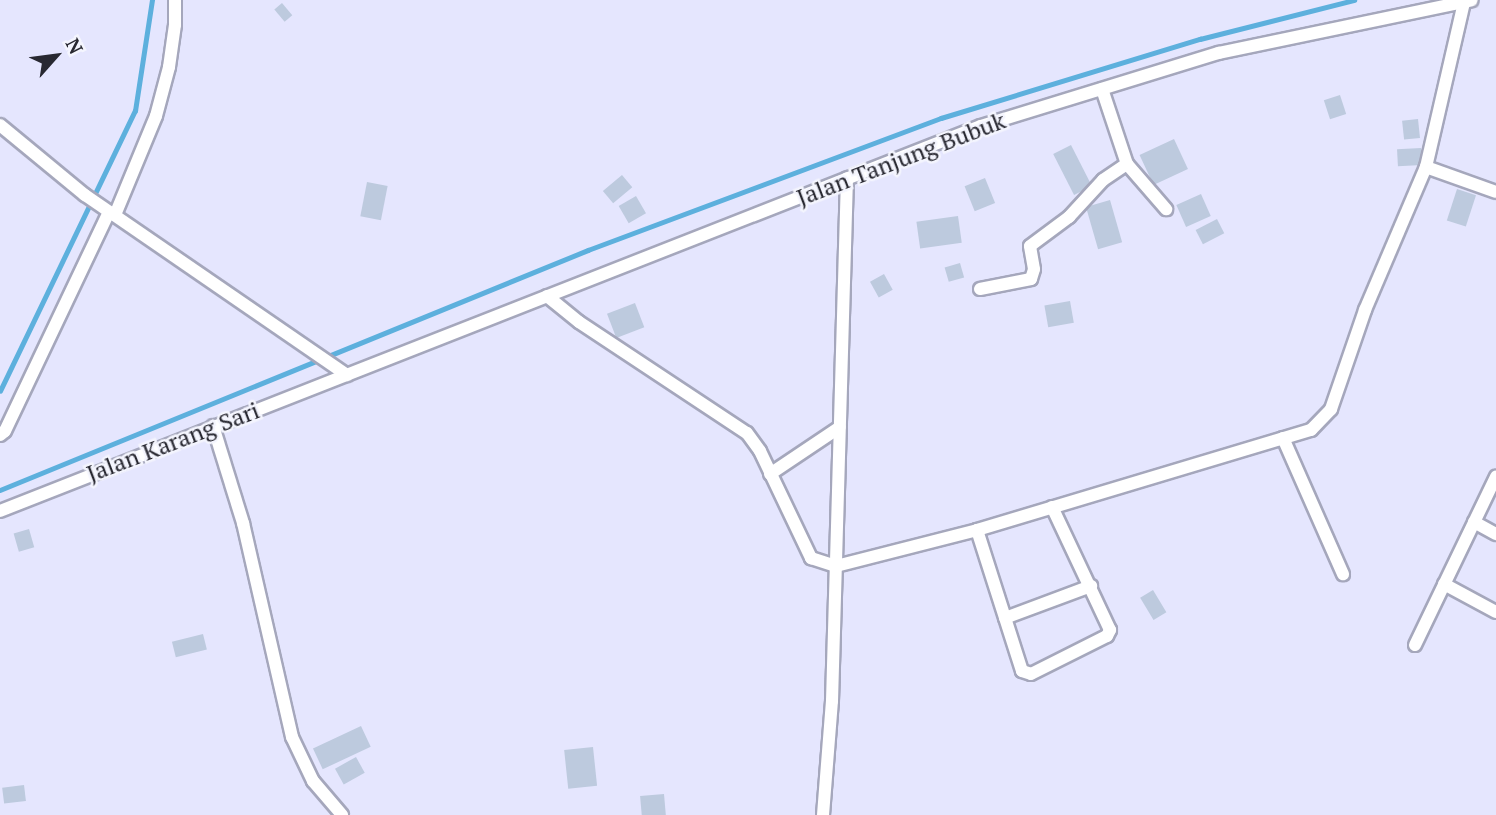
<!DOCTYPE html>
<style>
body{margin:0}
#map{position:relative;width:1496px;height:815px;overflow:hidden;background:#e5e6fe;font-family:"PT Serif",serif}
div>[style]{position:absolute}
.stream>*{height:4.5px;margin:-2.25px;padding:0 2.25px;transform-origin:2.25px;border-radius:2.25px;background:#5db0dd}
.building>*{inset:0;background:#bdcade;transform-origin:0 0}
.roads{filter:drop-shadow(2px 0 #a5a7bc) drop-shadow(-2px 0 #a5a7bc) drop-shadow(0 2px #a5a7bc) drop-shadow(0 -2px #a5a7bc)}
.minor>*{height:12px;margin:-6px;padding:0 6px;transform-origin:6px;border-radius:6px;background:#fff}
span{translate:-50% -50%;white-space:nowrap;text-align:center;line-height:1.15;-webkit-text-stroke:5px #f4f5fe;paint-order:stroke}
.street-label{font-size:24px;color:#282831}
.north{position:absolute;left:21px;top:21px;width:70px;height:70px;-webkit-text-stroke:5px #f4f5fe;paint-order:stroke;rotate:62deg;font-size:19px;font-weight:700;line-height:28px;text-align:center;color:#282831}
.north::after{content:'';display:block;margin:auto;width:24px;height:32px;background:#282831;clip-path:polygon(50% 0,100% 100%,50% 72%,0 100%)}
</style>
<div id="map">
<div class="stream">
<div style="left:0;top:391px;width:311px;rotate:-64.3deg"></div>
<div style="left:135px;top:111px;width:112px;rotate:-81.3deg"></div>
<div style="left:0;top:490px;width:635px;rotate:-22.2deg"></div>
<div style="left:588px;top:250px;width:377px;rotate:-20.5deg"></div>
<div style="left:941px;top:118px;width:271px;rotate:-17deg"></div>
<div style="left:1200px;top:39px;width:159px;rotate:-14.2deg"></div>
</div>
<div class="building">
<div style="left:282px;top:3px;width:16px;height:10px;rotate:50deg"></div>
<div style="left:1340px;top:95px;width:20px;height:17px;rotate:72deg"></div>
<div style="left:1418px;top:119px;width:19px;height:16px;rotate:84deg"></div>
<div style="left:1174px;top:139px;width:33px;height:38px;rotate:65deg"></div>
<div style="left:1071px;top:145px;width:46px;height:20px;rotate:63deg"></div>
<div style="left:1421px;top:148px;width:17px;height:24px;rotate:87deg"></div>
<div style="left:622px;top:175px;width:16px;height:25px;rotate:50deg"></div>
<div style="left:985px;top:178px;width:27px;height:22px;rotate:68deg"></div>
<div style="left:367px;top:182px;width:21px;height:35px;rotate:11deg"></div>
<div style="left:1457px;top:189px;width:20px;height:33px;rotate:18deg"></div>
<div style="left:1201px;top:194px;width:24px;height:27px;rotate:66deg"></div>
<div style="left:636px;top:196px;width:20px;height:20px;rotate:60deg"></div>
<div style="left:1110px;top:200px;width:44px;height:25px;rotate:74deg"></div>
<div style="left:958px;top:216px;width:27px;height:42px;rotate:82deg"></div>
<div style="left:1217px;top:219px;width:16px;height:24px;rotate:63deg"></div>
<div style="left:960px;top:263px;width:15px;height:16px;rotate:74deg"></div>
<div style="left:884px;top:274px;width:18px;height:16px;rotate:61deg"></div>
<div style="left:1070px;top:301px;width:22px;height:26px;rotate:80deg"></div>
<div style="left:635px;top:303px;width:26px;height:30px;rotate:69deg"></div>
<div style="left:29px;top:529px;width:19px;height:16px;rotate:74deg"></div>
<div style="left:1153px;top:590px;width:26px;height:15px;rotate:59deg"></div>
<div style="left:203px;top:634px;width:16px;height:32px;rotate:76deg"></div>
<div style="left:361px;top:726px;width:23px;height:53px;rotate:65deg"></div>
<div style="left:593px;top:747px;width:39px;height:29px;rotate:84deg"></div>
<div style="left:356px;top:757px;width:18px;height:24px;rotate:61deg"></div>
<div style="left:24px;top:785px;width:16px;height:22px;rotate:83deg"></div>
<div style="left:664px;top:794px;width:21px;height:24px;rotate:85deg"></div>
</div>
<div class="roads">
<div class="minor">
<div style="left:1102px;top:89px;width:79px;rotate:71.6deg"></div>
<div style="left:1127px;top:164px;width:60px;rotate:49.1deg"></div>
<div style="left:0;top:125px;width:110px;rotate:39.5deg"></div>
<div style="left:85px;top:195px;width:318px;rotate:34.5deg"></div>
<div style="left:1426px;top:167px;width:74px;rotate:19.7deg"></div>
<div style="left:115px;top:215px;width:107px;rotate:-67.5deg"></div>
<div style="left:156px;top:116px;width:51px;rotate:-75.1deg"></div>
<div style="left:169px;top:67px;width:42px;rotate:-81.9deg"></div>
<div style="left:175px;top:25px;width:25px;rotate:-90deg"></div>
<div style="left:980px;top:289px;width:52px;rotate:-11.1deg"></div>
<div style="left:1031px;top:279px;width:10px;rotate:-73deg"></div>
<div style="left:1034px;top:269px;width:23px;rotate:-100deg"></div>
<div style="left:1030px;top:246px;width:49px;rotate:-36.6deg"></div>
<div style="left:1069px;top:217px;width:50px;rotate:-47.4deg"></div>
<div style="left:1103px;top:180px;width:29px;rotate:-34deg"></div>
<div style="left:547px;top:296px;width:41px;rotate:39.1deg"></div>
<div style="left:579px;top:322px;width:201px;rotate:33.5deg"></div>
<div style="left:747px;top:433px;width:22px;rotate:54deg"></div>
<div style="left:760px;top:451px;width:119px;rotate:64.5deg"></div>
<div style="left:811px;top:558px;width:26px;rotate:18deg"></div>
<div style="left:836px;top:566px;width:146px;rotate:-14.3deg"></div>
<div style="left:977px;top:530px;width:349px;rotate:-16.7deg"></div>
<div style="left:1311px;top:430px;width:29px;rotate:-46deg"></div>
<div style="left:1331px;top:409px;width:105px;rotate:-71deg"></div>
<div style="left:1365px;top:310px;width:155px;rotate:-66.9deg"></div>
<div style="left:1426px;top:167px;width:169px;rotate:-77deg"></div>
<div style="left:213px;top:426px;width:102px;rotate:72.8deg"></div>
<div style="left:243px;top:523px;width:220px;rotate:77.1deg"></div>
<div style="left:292px;top:737px;width:49px;rotate:64.5deg"></div>
<div style="left:313px;top:781px;width:45px;rotate:49.5deg"></div>
<div style="left:0;top:435px;width:6px;rotate:-39deg"></div>
<div style="left:5px;top:431px;width:242px;rotate:-64.6deg"></div>
<div style="left:1283px;top:438px;width:149px;rotate:66.2deg"></div>
<div style="left:770px;top:474px;width:84px;rotate:-33.9deg"></div>
<div style="left:0;top:511px;width:1054px;rotate:-21.43deg"></div>
<div style="left:981px;top:126px;width:249px;rotate:-17.1deg"></div>
<div style="left:1219px;top:53px;width:258px;rotate:-11.8deg"></div>
<div style="left:1474px;top:522px;width:25px;rotate:29deg"></div>
<div style="left:977px;top:530px;width:148px;rotate:72.3deg"></div>
<div style="left:1022px;top:671px;width:9px;rotate:18deg"></div>
<div style="left:1031px;top:674px;width:85px;rotate:-26.6deg"></div>
<div style="left:1107px;top:636px;width:7px;rotate:-63deg"></div>
<div style="left:1110px;top:630px;width:136px;rotate:-115.2deg"></div>
<div style="left:1444px;top:584px;width:59px;rotate:28.3deg"></div>
<div style="left:1005px;top:618px;width:92px;rotate:-20.4deg"></div>
<div style="left:1415px;top:645px;width:187px;rotate:-64.3deg"></div>
<div style="left:823px;top:815px;width:114px;rotate:-85.5deg"></div>
<div style="left:832px;top:701px;width:523px;rotate:-88.36deg"></div>
</div>
</div>
<div class="street-label">
<span style="left:901px;top:159px;rotate:-21deg">Jalan Tanjung Bubuk</span>
<span style="left:173px;top:442px;rotate:-21deg">Jalan Karang Sari</span>
</div>
<div class="north">N</div>
</div>
